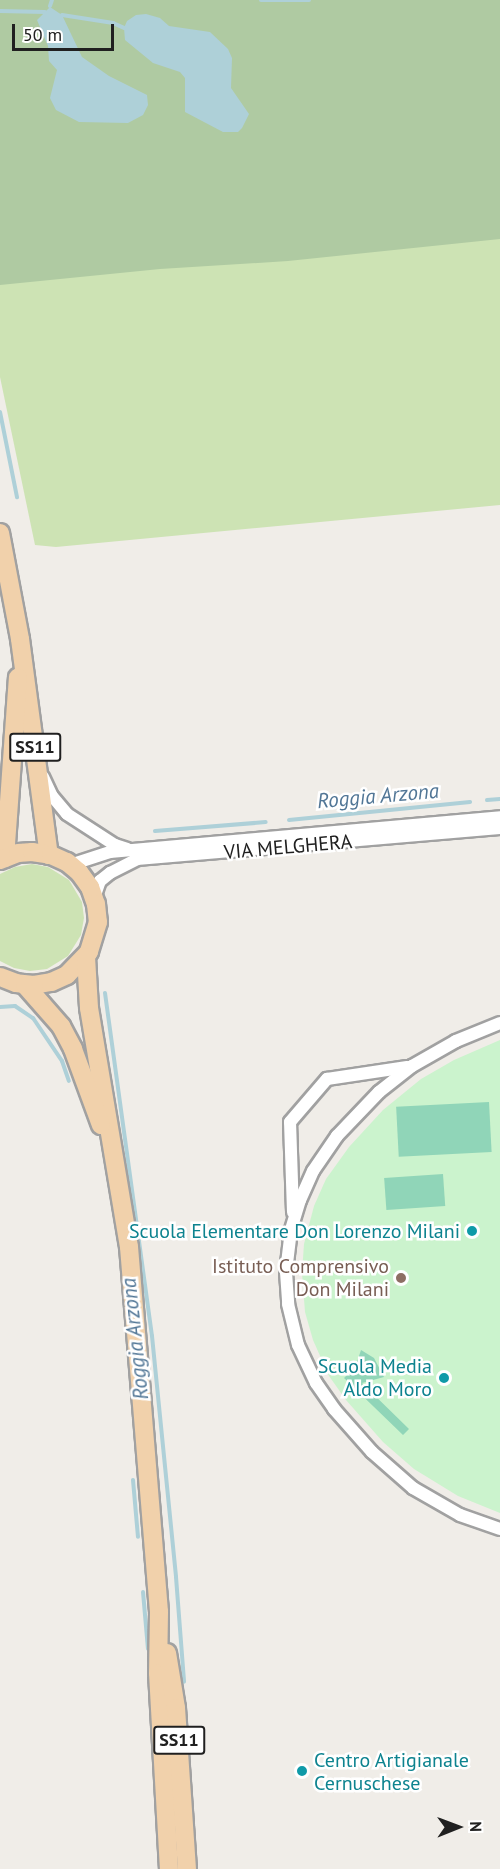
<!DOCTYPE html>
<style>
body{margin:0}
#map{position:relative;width:500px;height:1869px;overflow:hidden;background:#f0ede8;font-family:"PT Sans",sans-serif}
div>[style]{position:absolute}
.grass>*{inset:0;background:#cde3b4}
.forest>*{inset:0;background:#afcaa2}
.park>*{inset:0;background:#cbf3cd}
.pitch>*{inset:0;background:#90d5b8;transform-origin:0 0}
.water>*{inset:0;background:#aed0d8}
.stream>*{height:4px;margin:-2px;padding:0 2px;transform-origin:2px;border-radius:2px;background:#aed0d8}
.roads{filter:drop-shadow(2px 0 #a1a1a1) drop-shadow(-2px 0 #a1a1a1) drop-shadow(0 2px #a1a1a1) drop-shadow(0 -2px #a1a1a1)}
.street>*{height:12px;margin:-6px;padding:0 6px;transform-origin:6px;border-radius:6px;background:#fff}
.primary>*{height:18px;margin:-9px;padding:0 9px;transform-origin:9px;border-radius:9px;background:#f1d1ab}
.dots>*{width:16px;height:16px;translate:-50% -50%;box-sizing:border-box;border:3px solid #fff;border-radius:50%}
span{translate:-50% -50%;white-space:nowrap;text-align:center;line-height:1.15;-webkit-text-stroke:5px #fff;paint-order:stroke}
.shield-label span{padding:2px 4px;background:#fff;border:2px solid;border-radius:4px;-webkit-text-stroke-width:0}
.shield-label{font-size:18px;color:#202020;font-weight:700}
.street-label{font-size:20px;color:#202020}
.culture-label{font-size:20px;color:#0d838f}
.right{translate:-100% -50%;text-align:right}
.left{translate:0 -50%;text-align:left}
.education-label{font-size:20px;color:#785e54}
.water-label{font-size:21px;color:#517696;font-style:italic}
.north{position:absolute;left:428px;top:1797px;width:60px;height:60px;-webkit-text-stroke:4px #fff;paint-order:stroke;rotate:89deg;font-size:16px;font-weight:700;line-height:24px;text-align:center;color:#202020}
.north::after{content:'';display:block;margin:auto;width:21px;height:27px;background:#202020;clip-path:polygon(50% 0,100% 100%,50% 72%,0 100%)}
.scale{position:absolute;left:12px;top:24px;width:102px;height:27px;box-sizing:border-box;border:3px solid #202020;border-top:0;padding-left:8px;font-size:18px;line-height:21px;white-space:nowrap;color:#202020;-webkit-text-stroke:4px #fff;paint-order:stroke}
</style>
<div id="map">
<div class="grass">
<div style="clip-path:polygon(0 0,500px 0,500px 505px,56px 547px,35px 545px,0 377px)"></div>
<div style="clip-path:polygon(32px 864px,48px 867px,69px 880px,82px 902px,84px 918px,81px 935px,68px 956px,47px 969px,30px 971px,14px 968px,0 961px,0 874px,15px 867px)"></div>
</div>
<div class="forest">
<div style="clip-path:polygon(0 0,500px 0,500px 239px,288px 261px,160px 269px,0 285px)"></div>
</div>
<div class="park">
<div style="clip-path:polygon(500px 1040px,500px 1513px,458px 1496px,414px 1469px,383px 1442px,346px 1400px,329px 1376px,313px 1340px,305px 1312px,302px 1273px,304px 1244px,314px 1206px,326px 1179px,349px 1147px,383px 1110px,421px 1079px,454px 1060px)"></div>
</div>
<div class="pitch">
<div style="left:489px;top:1102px;width:50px;height:93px;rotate:87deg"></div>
<div style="left:443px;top:1174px;width:32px;height:59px;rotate:86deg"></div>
<div style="clip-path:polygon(361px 1350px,374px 1358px,384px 1377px,362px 1383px,409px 1429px,403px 1435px,344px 1378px,350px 1372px,353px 1374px)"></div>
</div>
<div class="water">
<div style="clip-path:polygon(50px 7px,62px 15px,82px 57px,109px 76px,147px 95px,148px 105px,143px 115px,128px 123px,79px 122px,56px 110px,50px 98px,57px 70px,49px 61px,48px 46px,37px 20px)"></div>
<div style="clip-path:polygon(146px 14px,160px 18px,169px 26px,210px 32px,228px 49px,232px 58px,231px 88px,249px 114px,242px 128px,238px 132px,223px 132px,185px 112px,185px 78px,180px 72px,153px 63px,125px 40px,124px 28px,127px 21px,136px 15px)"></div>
</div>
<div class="stream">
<div style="left:261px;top:0;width:48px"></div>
<div style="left:50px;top:6px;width:6px;rotate:-72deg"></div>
<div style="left:0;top:11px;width:45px;rotate:1.3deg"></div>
<div style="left:62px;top:15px;width:52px;rotate:8.9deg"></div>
<div style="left:113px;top:23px;width:12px;rotate:24deg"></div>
<div style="left:0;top:412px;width:87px;rotate:78.7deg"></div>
<div style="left:487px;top:800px;width:13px;rotate:-4deg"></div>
<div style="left:289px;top:820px;width:182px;rotate:-5.7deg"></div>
<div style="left:155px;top:831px;width:111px;rotate:-4.6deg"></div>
<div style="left:105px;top:993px;width:346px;rotate:82.2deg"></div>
<div style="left:152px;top:1336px;width:242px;rotate:84.3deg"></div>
<div style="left:176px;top:1577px;width:105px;rotate:85.6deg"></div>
<div style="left:0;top:1007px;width:15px;rotate:-4deg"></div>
<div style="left:15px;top:1006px;width:22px;rotate:34deg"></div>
<div style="left:33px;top:1018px;width:52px;rotate:56deg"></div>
<div style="left:62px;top:1061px;width:21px;rotate:71deg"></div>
<div style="left:133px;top:1480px;width:57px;rotate:85deg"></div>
<div style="left:143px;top:1592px;width:57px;rotate:85deg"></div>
</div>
<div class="roads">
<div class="street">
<div style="left:43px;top:777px;width:21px;rotate:65deg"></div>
<div style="left:52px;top:796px;width:23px;rotate:50deg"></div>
<div style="left:67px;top:814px;width:57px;rotate:32.9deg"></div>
<div style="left:115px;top:845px;width:13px;rotate:18deg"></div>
<div style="left:70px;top:865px;width:42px;rotate:-18deg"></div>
<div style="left:110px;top:852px;width:392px;rotate:-5.1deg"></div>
<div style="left:94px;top:898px;width:18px;rotate:-71deg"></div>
<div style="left:100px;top:881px;width:13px;rotate:-39deg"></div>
<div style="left:110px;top:873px;width:30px;rotate:-27deg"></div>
<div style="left:137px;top:859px;width:364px;rotate:-4.9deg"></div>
<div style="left:500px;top:1023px;width:48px;rotate:157.8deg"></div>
<div style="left:456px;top:1041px;width:51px;rotate:150.4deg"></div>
<div style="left:412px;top:1066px;width:42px;rotate:141.8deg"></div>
<div style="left:379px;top:1092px;width:61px;rotate:133.7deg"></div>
<div style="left:337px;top:1136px;width:42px;rotate:124.4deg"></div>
<div style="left:313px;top:1171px;width:32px;rotate:114deg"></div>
<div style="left:300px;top:1200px;width:31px;rotate:107deg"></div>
<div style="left:291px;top:1230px;width:42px;rotate:96.8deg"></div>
<div style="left:286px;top:1272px;width:32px;rotate:86deg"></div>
<div style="left:288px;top:1304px;width:42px;rotate:76.3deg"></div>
<div style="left:298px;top:1345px;width:42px;rotate:64.7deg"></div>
<div style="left:316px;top:1383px;width:32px;rotate:55deg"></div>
<div style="left:334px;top:1409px;width:57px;rotate:48.5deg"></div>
<div style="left:372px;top:1452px;width:55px;rotate:41.3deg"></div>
<div style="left:413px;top:1488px;width:54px;rotate:29.9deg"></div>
<div style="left:460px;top:1515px;width:42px;rotate:19.3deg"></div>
<div style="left:293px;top:1212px;width:90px;rotate:-91.9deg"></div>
<div style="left:290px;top:1122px;width:57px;rotate:-49.3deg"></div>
<div style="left:327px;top:1079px;width:81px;rotate:-8.5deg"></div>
</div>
<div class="primary">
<div style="left:0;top:533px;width:108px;rotate:79.3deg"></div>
<div style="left:20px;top:639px;width:218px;rotate:82.4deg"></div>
<div style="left:5px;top:858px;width:181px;rotate:-85.9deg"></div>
<div style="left:0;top:860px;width:19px;rotate:-21deg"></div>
<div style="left:18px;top:853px;width:14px;rotate:-4deg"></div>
<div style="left:32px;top:852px;width:19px;rotate:9deg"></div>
<div style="left:51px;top:855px;width:17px;rotate:24deg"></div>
<div style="left:67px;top:862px;width:16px;rotate:40deg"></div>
<div style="left:79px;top:872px;width:19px;rotate:54deg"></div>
<div style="left:90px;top:887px;width:18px;rotate:71deg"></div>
<div style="left:96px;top:904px;width:18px;rotate:84deg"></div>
<div style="left:98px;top:922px;width:31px;rotate:107deg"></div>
<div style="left:89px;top:952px;width:32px;rotate:134deg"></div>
<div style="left:67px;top:975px;width:17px;rotate:156deg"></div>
<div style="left:51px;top:982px;width:17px;rotate:170deg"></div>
<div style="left:34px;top:985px;width:18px;rotate:-174deg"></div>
<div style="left:16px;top:983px;width:17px;rotate:-159deg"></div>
<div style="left:86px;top:957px;width:51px;rotate:86.6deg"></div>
<div style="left:89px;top:1008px;width:242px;rotate:80.5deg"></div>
<div style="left:129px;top:1247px;width:366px;rotate:85.3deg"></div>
<div style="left:159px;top:1612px;width:61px;rotate:90.9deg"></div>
<div style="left:158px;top:1673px;width:196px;rotate:86.8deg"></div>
<div style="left:25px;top:985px;width:55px;rotate:48.7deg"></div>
<div style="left:61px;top:1026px;width:26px;rotate:62deg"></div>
<div style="left:73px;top:1049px;width:81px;rotate:69.8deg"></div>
<div style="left:167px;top:1653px;width:56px;rotate:80.7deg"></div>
<div style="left:176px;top:1708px;width:161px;rotate:86.1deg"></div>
</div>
</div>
<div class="dots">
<div style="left:472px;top:1231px;background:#0f9aa8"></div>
<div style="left:401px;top:1278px;background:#8d6e63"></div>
<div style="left:444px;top:1378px;background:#0f9aa8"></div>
<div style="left:302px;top:1771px;background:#0f9aa8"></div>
</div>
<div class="shield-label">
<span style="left:35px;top:747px">SS11</span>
<span style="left:179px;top:1740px">SS11</span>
</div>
<div class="street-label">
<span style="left:288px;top:847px;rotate:-5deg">VIA MELGHERA</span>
</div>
<div class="culture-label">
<span class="right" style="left:460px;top:1231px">Scuola Elementare Don Lorenzo Milani</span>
<span class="right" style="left:432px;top:1378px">Scuola Media<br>Aldo Moro</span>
<span class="left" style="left:314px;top:1772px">Centro Artigianale<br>Cernuschese</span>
</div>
<div class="education-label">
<span class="right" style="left:389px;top:1278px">Istituto Comprensivo<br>Don Milani</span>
</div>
<div class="water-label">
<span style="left:378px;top:796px;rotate:-5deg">Roggia Arzona</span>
<span style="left:135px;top:1339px;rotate:-96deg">Roggia Arzona</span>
</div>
<div class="north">N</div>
<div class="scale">50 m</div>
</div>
